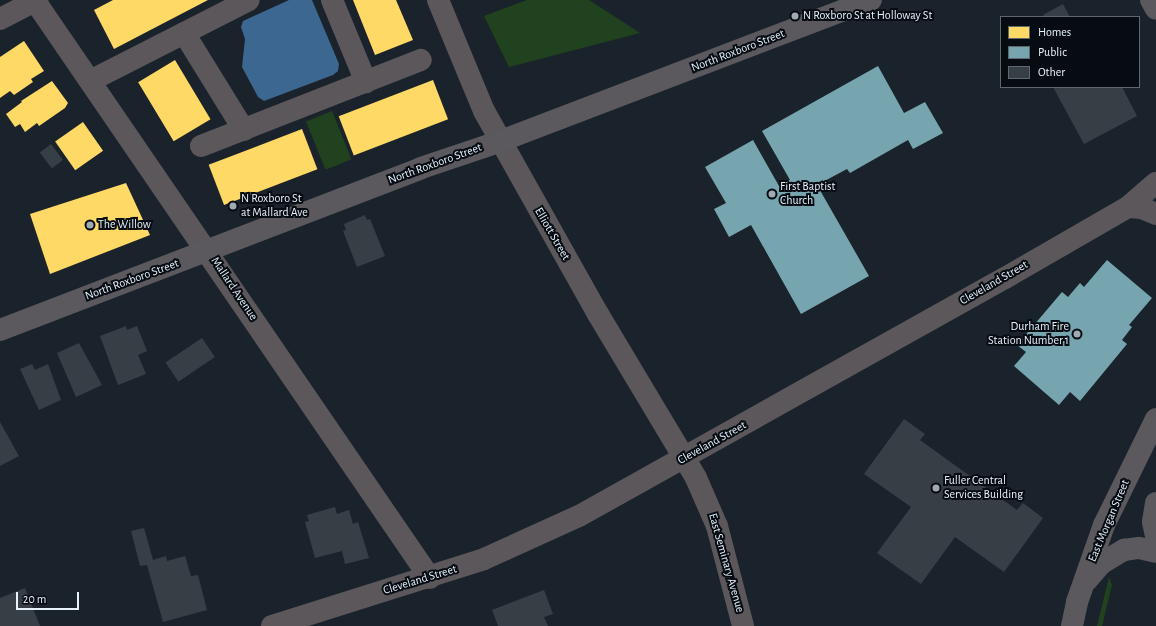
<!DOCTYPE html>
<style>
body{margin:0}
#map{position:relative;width:1156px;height:626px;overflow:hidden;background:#1a232b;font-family:"Alegreya Sans",sans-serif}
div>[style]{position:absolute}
.green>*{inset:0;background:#20421f;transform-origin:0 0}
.water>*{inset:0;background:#3b6791}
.homes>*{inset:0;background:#ffd966;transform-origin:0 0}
.public>*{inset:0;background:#76a5af}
.building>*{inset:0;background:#373f46;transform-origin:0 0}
.minor>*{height:22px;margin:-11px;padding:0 11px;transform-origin:11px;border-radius:11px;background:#5c575b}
.major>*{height:22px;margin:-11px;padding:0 11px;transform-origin:11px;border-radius:11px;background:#5b595d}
.dots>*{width:11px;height:11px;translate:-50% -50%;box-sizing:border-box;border:2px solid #060c12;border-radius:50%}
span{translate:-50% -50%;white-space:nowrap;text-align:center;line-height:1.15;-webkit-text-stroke:4px #060c12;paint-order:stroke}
.poi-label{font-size:12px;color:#e7f2fb}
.left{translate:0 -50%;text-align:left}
.right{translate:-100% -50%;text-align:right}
.street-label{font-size:12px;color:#e7f2fb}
.legend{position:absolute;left:1000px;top:16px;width:140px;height:72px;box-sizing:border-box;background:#060c12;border:1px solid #60686f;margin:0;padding:5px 7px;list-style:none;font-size:12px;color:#e7f2fb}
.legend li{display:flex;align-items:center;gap:8px;height:20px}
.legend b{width:20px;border:1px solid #60686f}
.scale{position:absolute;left:16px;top:592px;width:63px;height:18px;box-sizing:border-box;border:2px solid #e7f2fb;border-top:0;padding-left:5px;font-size:12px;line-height:14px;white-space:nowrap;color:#e7f2fb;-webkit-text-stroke:3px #060c12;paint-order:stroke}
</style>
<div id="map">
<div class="green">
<div style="clip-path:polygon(527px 0,589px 0,640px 33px,509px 67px,484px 16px)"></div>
<div style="left:332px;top:111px;width:52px;height:28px;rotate:68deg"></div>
<div style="clip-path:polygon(1109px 577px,1112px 585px,1102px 626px,1097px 626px)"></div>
</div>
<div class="water">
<div style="clip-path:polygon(289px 0,312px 0,339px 64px,338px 71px,333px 75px,264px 101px,258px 97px,242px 67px,245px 39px,241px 27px,243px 21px)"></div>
</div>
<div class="homes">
<div style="clip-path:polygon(113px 0,208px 0,114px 49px,94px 10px)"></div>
<div style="clip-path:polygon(353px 0,396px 0,413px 40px,375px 55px)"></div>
<div style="clip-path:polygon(24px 41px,44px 71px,31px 79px,33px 82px,14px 95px,10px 91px,0 98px,0 57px)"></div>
<div style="left:175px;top:60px;width:69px;height:43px;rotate:59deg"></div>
<div style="left:433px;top:80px;width:42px;height:101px;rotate:69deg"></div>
<div style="clip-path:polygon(52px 81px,68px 103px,65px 108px,39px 126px,37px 123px,25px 132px,20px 124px,15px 127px,6px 114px,22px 102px,21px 101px)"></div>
<div style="left:83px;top:122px;width:35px;height:34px;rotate:55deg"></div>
<div style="left:302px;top:129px;width:43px;height:100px;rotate:69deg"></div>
<div style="clip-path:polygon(126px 183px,150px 235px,50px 274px,30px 214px)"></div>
</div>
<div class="public">
<div style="clip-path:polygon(878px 66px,904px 113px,925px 102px,943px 133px,913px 149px,908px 140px,850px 173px,847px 169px,817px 185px,869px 276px,801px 314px,751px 225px,729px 237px,714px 209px,726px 203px,705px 167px,753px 140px,779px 186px,790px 180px,762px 131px)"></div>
<div style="clip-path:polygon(1107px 260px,1152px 298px,1129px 325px,1132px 327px,1122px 340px,1127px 344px,1080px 401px,1070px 392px,1059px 405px,1014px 366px,1026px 352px,1017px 345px,1062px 292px,1068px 297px,1080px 283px,1084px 287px)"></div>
</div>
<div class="building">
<div style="clip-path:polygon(1063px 4px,1070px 17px,1045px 17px,1043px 15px)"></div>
<div style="clip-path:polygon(1053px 87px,1122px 87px,1137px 116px,1084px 144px)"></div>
<div style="left:51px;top:144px;width:20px;height:14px;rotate:53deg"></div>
<div style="clip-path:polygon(365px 215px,367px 220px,370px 219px,385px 256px,357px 267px,343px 231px,346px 230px,344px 224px)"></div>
<div style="clip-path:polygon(126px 326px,127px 330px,137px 326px,147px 351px,138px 355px,146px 374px,118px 385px,100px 336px)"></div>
<div style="left:202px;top:338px;width:23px;height:44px;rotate:56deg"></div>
<div style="clip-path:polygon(79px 343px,102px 385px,76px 397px,57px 353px)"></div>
<div style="clip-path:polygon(32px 364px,35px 370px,48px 364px,61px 400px,39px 410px,20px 369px)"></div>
<div style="clip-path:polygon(904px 419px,925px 434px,920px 440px,1017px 510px,1023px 503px,1043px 518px,1004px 572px,955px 537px,921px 584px,877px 553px,911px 507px,864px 474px)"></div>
<div style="clip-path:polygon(0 422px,19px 456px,0 466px)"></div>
<div style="clip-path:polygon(335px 507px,337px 514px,349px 510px,353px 524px,358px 522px,369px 558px,345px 564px,342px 551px,315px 558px,305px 522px,309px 521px,307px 515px)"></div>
<div style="clip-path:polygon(144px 528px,153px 560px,166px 556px,167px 561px,185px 556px,191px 576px,198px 575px,207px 610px,163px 622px,147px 565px,140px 566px,131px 531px)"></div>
<div style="clip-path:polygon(25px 588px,40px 626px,0 626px,0 598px)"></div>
<div style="clip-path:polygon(544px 590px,553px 614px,544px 617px,548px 626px,498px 626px,492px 610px)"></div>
</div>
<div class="minor">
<div style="left:332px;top:0;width:89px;rotate:67.5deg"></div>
<div style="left:438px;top:0;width:120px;rotate:67.5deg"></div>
<div style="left:484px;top:111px;width:233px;rotate:60.7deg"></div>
<div style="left:598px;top:314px;width:191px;rotate:59.1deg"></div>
<div style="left:696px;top:478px;width:52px;rotate:66.4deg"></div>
<div style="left:717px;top:526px;width:103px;rotate:75.4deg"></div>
<div style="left:35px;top:1px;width:699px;rotate:55.61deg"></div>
<div style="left:0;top:19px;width:42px;rotate:-27.2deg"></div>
<div style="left:184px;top:33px;width:114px;rotate:58.3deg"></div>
<div style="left:90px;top:81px;width:178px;rotate:-27deg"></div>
<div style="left:201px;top:146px;width:236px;rotate:-21.4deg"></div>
<div style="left:1128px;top:207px;width:14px;rotate:4deg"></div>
<div style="left:1142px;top:208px;width:15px;rotate:23deg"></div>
<div style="left:272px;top:626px;width:222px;rotate:-17.5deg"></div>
<div style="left:484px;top:559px;width:104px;rotate:-24.4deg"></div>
<div style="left:579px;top:516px;width:488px;rotate:-29.2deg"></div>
<div style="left:1005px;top:278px;width:142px;rotate:-30deg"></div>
<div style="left:1128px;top:207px;width:37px;rotate:-41deg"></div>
</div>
<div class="major">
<div style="left:1151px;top:0;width:10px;rotate:61deg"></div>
<div style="left:0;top:330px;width:451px;rotate:-21deg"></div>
<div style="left:421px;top:168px;width:84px;rotate:-18.6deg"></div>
<div style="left:501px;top:141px;width:396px;rotate:-20.9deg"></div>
<div style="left:1156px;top:503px;width:19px;rotate:99deg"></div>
<div style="left:1153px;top:522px;width:14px;rotate:78deg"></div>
<div style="left:1087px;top:580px;width:23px;rotate:-49deg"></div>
<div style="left:1102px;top:563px;width:26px;rotate:-31deg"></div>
<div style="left:1124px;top:550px;width:15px;rotate:-8deg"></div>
<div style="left:1139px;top:548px;width:17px;rotate:13deg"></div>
<div style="left:1072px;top:626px;width:25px;rotate:-78deg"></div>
<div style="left:1077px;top:602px;width:82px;rotate:-70.7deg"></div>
<div style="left:1104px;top:525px;width:118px;rotate:-63.9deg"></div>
</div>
<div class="dots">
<div style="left:795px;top:16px;background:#9faab2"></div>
<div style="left:772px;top:194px;background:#9faab2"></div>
<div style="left:233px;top:206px;background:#9faab2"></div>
<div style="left:90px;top:225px;background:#9faab2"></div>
<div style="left:1077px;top:334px;background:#9faab2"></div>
<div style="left:936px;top:488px;background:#9faab2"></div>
</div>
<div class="poi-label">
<span class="left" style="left:803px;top:16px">N Roxboro St at Holloway St</span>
<span class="left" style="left:780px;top:194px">First Baptist<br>Church</span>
<span class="left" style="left:241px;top:206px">N Roxboro St<br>at Mallard Ave</span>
<span class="left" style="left:98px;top:225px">The Willow</span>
<span class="right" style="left:1069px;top:334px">Durham Fire<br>Station Number 1</span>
<span class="left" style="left:944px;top:488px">Fuller Central<br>Services Building</span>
</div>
<div class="street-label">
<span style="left:738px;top:51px;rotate:-21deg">North Roxboro Street</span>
<span style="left:435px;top:164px;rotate:-20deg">North Roxboro Street</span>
<span style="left:552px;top:234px;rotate:60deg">Elliott Street</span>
<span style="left:132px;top:280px;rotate:-20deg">North Roxboro Street</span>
<span style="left:994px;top:283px;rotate:-30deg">Cleveland Street</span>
<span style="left:234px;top:289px;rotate:56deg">Mallard Avenue</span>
<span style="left:712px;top:443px;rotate:-29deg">Cleveland Street</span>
<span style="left:1109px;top:521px;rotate:-67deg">East Morgan Street</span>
<span style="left:726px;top:563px;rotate:74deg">East Seminary Avenue</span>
<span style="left:420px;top:580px;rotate:-17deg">Cleveland Street</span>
</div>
<ul class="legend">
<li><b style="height:11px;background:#ffd966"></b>Homes</li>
<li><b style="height:11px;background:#76a5af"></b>Public</li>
<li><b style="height:11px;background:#373f46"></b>Other</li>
</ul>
<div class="scale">20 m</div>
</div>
